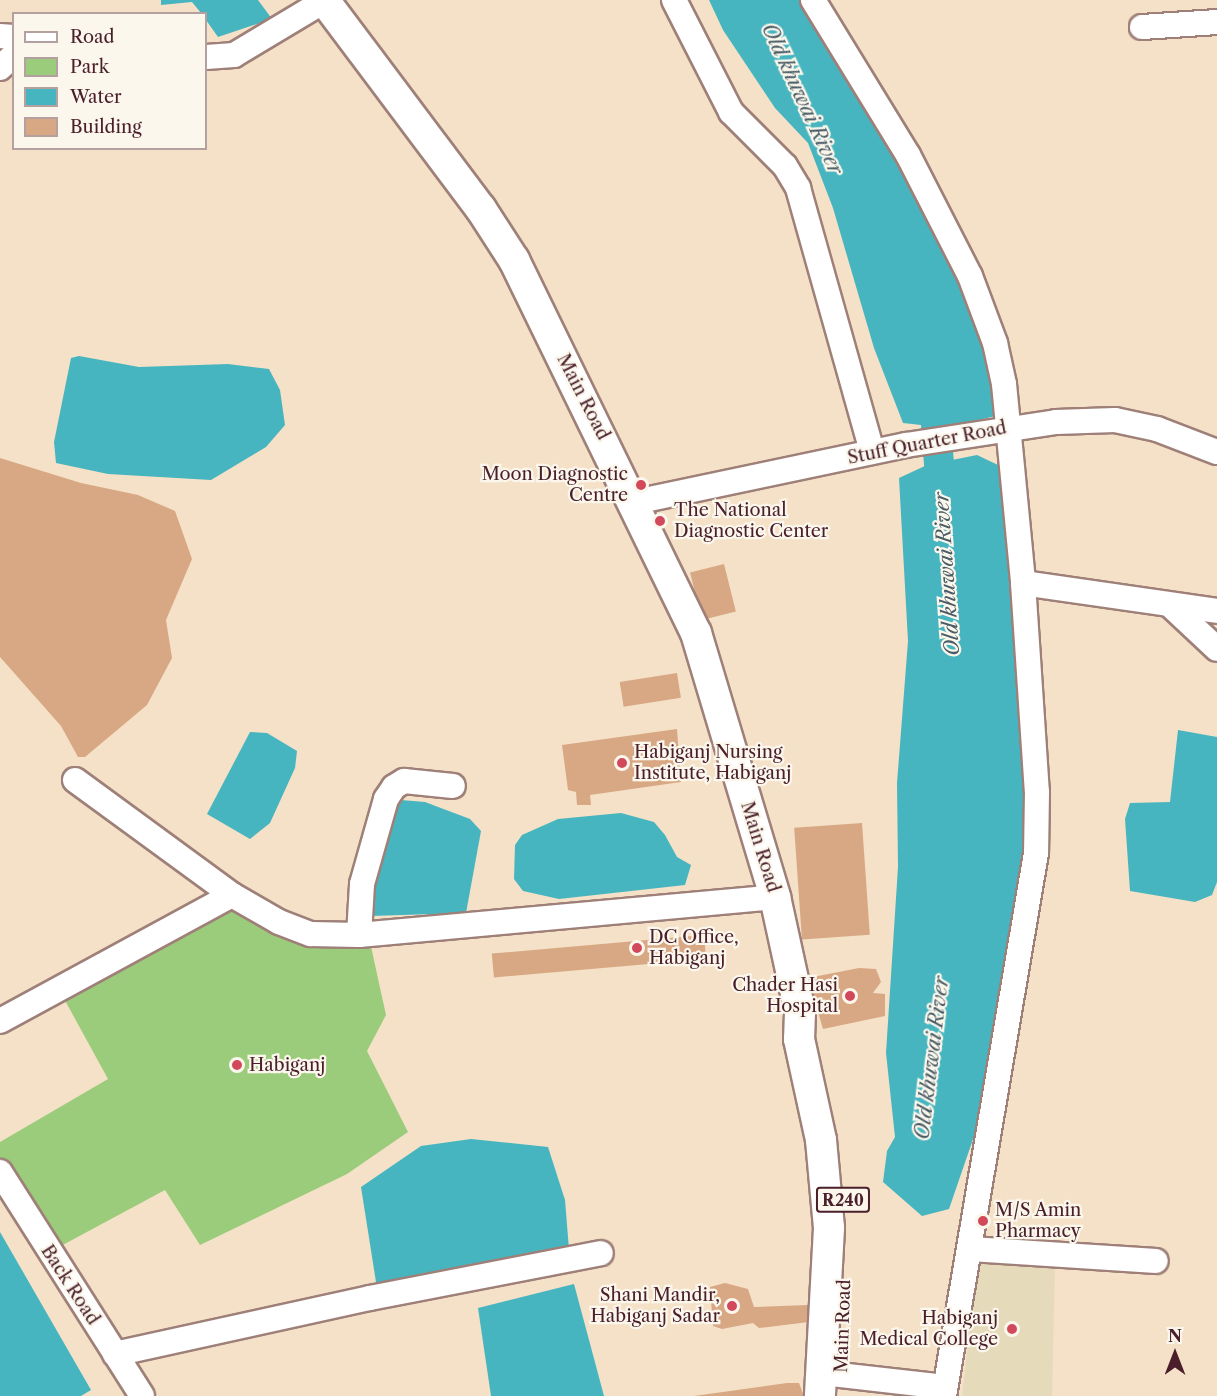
<!DOCTYPE html>
<style>
body{margin:0}
#map{position:relative;width:1217px;height:1396px;overflow:hidden;background:#f4e1c7;font-family:"Libre Caslon Text",serif}
div>[style]{position:absolute}
.built>*{inset:0;background:#e5daba}
.green>*{inset:0;background:#9bcc7b}
.water>*{inset:0;background:#46b5bf}
.river>*{height:30px;margin:-15px;padding:0 15px;transform-origin:15px;border-radius:15px;background:#46b5bf}
.building>*{inset:0;background:#d8a884;transform-origin:0 0}
.roads{filter:drop-shadow(2px 0 #9f8079) drop-shadow(-2px 0 #9f8079) drop-shadow(0 2px #9f8079) drop-shadow(0 -2px #9f8079)}
.minor>*{height:24px;margin:-12px;padding:0 12px;transform-origin:12px;border-radius:12px;background:#fff}
.major>*{height:30px;margin:-15px;padding:0 15px;transform-origin:15px;border-radius:15px;background:#fff}
.dots>*{width:16px;height:16px;translate:-50% -50%;box-sizing:border-box;border:3px solid #fbf7ec;border-radius:50%}
span{translate:-50% -50%;white-space:nowrap;text-align:center;line-height:1.15;-webkit-text-stroke:4.5px #fbf7ec;paint-order:stroke}
.shield-label span{padding:2px 4px;background:#fbf7ec;border:2px solid;border-radius:4px;-webkit-text-stroke-width:0}
.shield-label{font-size:16px;color:#4a1f2b;font-weight:700}
.street-label{font-size:18px;color:#4a1f2b}
.poi-label{font-size:18px;color:#4a1f2b}
.right{translate:-100% -50%;text-align:right}
.left{translate:0 -50%;text-align:left}
.water-label{font-size:20px;color:#485b66;font-style:italic}
.legend{position:absolute;left:12px;top:12px;width:195px;height:138px;box-sizing:border-box;background:#fbf7ec;border:2px solid #b4a19f;margin:0;padding:8px 10px;list-style:none;font-size:18px;color:#4a1f2b}
.legend li{display:flex;align-items:center;gap:12px;height:30px}
.legend b{width:30px;border:2px solid #b4a19f}
.north{position:absolute;left:1145px;top:1324px;width:60px;height:60px;-webkit-text-stroke:4px #fbf7ec;paint-order:stroke;rotate:0deg;font-size:16px;font-weight:700;line-height:24px;text-align:center;color:#4a1f2b}
.north::after{content:'';display:block;margin:auto;width:21px;height:27px;background:#4a1f2b;clip-path:polygon(50% 0,100% 100%,50% 72%,0 100%)}
</style>
<div id="map">
<div class="built">
<div style="clip-path:polygon(978px 1259px,1055px 1262px,1052px 1396px,962px 1396px)"></div>
</div>
<div class="green">
<div style="clip-path:polygon(226px 898px,300px 945px,370px 942px,386px 1015px,367px 1051px,408px 1132px,347px 1174px,200px 1245px,165px 1190px,59px 1247px,0 1163px,0 1142px,108px 1079px,62px 995px)"></div>
</div>
<div class="water">
<div style="clip-path:polygon(161px 0,258px 0,272px 19px,218px 37px,206px 20px,206px 14px,201px 13px,192px 2px,161px 5px)"></div>
<div style="clip-path:polygon(709px 0,809px 0,959px 257px,1002px 377px,999px 415px,948px 428px,903px 423px,874px 348px,833px 208px,808px 143px,775px 108px,723px 30px)"></div>
<div style="clip-path:polygon(79px 356px,139px 367px,228px 364px,269px 369px,280px 390px,285px 425px,266px 447px,211px 480px,108px 474px,56px 463px,54px 442px,71px 358px)"></div>
<div style="clip-path:polygon(977px 455px,998px 465px,1034px 830px,991px 1087px,949px 1209px,922px 1216px,883px 1182px,887px 1151px,895px 1137px,886px 1053px,898px 867px,897px 783px,908px 641px,899px 478px,927px 465px)"></div>
<div style="clip-path:polygon(1178px 730px,1217px 737px,1217px 882px,1212px 895px,1195px 902px,1130px 891px,1125px 819px,1130px 803px,1170px 802px)"></div>
<div style="clip-path:polygon(250px 732px,267px 733px,297px 751px,295px 768px,270px 823px,250px 839px,207px 814px)"></div>
<div style="clip-path:polygon(401px 800px,425px 802px,470px 819px,481px 831px,466px 913px,370px 916px,372px 862px,383px 827px)"></div>
<div style="clip-path:polygon(621px 813px,654px 822px,665px 835px,677px 857px,691px 865px,685px 885px,559px 899px,523px 891px,514px 879px,515px 845px,522px 835px,558px 819px)"></div>
<div style="clip-path:polygon(471px 1139px,548px 1147px,565px 1200px,570px 1262px,379px 1301px,361px 1187px,421px 1146px)"></div>
<div style="clip-path:polygon(0 1232px,91px 1390px,81px 1396px,0 1396px)"></div>
<div style="clip-path:polygon(574px 1284px,604px 1396px,491px 1396px,478px 1308px)"></div>
</div>
<div class="river">
<div style="left:935px;top:411px;width:93px;rotate:85.7deg"></div>
</div>
<div class="building">
<div style="clip-path:polygon(0 458px,81px 483px,138px 495px,175px 511px,192px 559px,166px 620px,172px 658px,147px 705px,85px 757px,78px 757px,61px 726px,0 657px)"></div>
<div style="left:724px;top:564px;width:49px;height:35px;rotate:76deg"></div>
<div style="left:677px;top:673px;width:25px;height:58px;rotate:81deg"></div>
<div style="clip-path:polygon(677px 729px,681px 782px,590px 795px,591px 805px,577px 805px,576px 792px,568px 790px,562px 745px)"></div>
<div style="left:862px;top:823px;width:112px;height:68px;rotate:86deg"></div>
<div style="left:704px;top:935px;width:24px;height:213px;rotate:85deg"></div>
<div style="clip-path:polygon(859px 968px,876px 969px,881px 982px,873px 993px,885px 994px,885px 1016px,823px 1029px,808px 978px)"></div>
<div style="clip-path:polygon(725px 1283px,748px 1289px,754px 1307px,808px 1305px,809px 1322px,759px 1328px,753px 1323px,722px 1329px,713px 1326px,710px 1287px)"></div>
<div style="clip-path:polygon(787px 1383px,799px 1383px,804px 1396px,694px 1396px)"></div>
</div>
<div class="roads">
<div class="minor">
<div style="left:674px;top:0;width:126px;rotate:63deg"></div>
<div style="left:731px;top:112px;width:76px;rotate:45deg"></div>
<div style="left:785px;top:166px;width:26px;rotate:59deg"></div>
<div style="left:798px;top:188px;width:274px;rotate:74.3deg"></div>
<div style="left:813px;top:0;width:182px;rotate:58.5deg"></div>
<div style="left:908px;top:155px;width:136px;rotate:62.9deg"></div>
<div style="left:970px;top:276px;width:72px;rotate:69.5deg"></div>
<div style="left:995px;top:343px;width:42px;rotate:77.6deg"></div>
<div style="left:1004px;top:384px;width:200px;rotate:84.5deg"></div>
<div style="left:1023px;top:583px;width:209px;rotate:86.2deg"></div>
<div style="left:1037px;top:792px;width:61px;rotate:90.9deg"></div>
<div style="left:1036px;top:853px;width:551px;rotate:99.62deg"></div>
<div style="left:1142px;top:27px;width:75px;rotate:-3.8deg"></div>
<div style="left:0;top:36px;width:14px;rotate:4deg"></div>
<div style="left:206px;top:57px;width:28px;rotate:-4deg"></div>
<div style="left:234px;top:55px;width:107px;rotate:-30.9deg"></div>
<div style="left:0;top:68px;width:19px;rotate:-43deg"></div>
<div style="left:635px;top:502px;width:277px;rotate:-11.9deg"></div>
<div style="left:906px;top:445px;width:152px;rotate:-8.7deg"></div>
<div style="left:1056px;top:422px;width:59px;rotate:-1.9deg"></div>
<div style="left:1115px;top:420px;width:43px;rotate:12.1deg"></div>
<div style="left:1157px;top:429px;width:64px;rotate:21deg"></div>
<div style="left:1023px;top:583px;width:196px;rotate:8.2deg"></div>
<div style="left:1170px;top:605px;width:64px;rotate:43.1deg"></div>
<div style="left:75px;top:780px;width:195px;rotate:36.2deg"></div>
<div style="left:232px;top:895px;width:54px;rotate:29.9deg"></div>
<div style="left:279px;top:922px;width:34px;rotate:21deg"></div>
<div style="left:311px;top:934px;width:48px;rotate:1.2deg"></div>
<div style="left:359px;top:935px;width:418px;rotate:-5.2deg"></div>
<div style="left:359px;top:935px;width:51px;rotate:-86.6deg"></div>
<div style="left:362px;top:884px;width:88px;rotate:-74.2deg"></div>
<div style="left:386px;top:799px;width:14px;rotate:-56deg"></div>
<div style="left:394px;top:787px;width:12px;rotate:-31deg"></div>
<div style="left:404px;top:781px;width:49px;rotate:5.8deg"></div>
<div style="left:0;top:1021px;width:264px;rotate:-28.5deg"></div>
<div style="left:0;top:1172px;width:265px;rotate:57.6deg"></div>
<div style="left:971px;top:1249px;width:185px;rotate:3.7deg"></div>
<div style="left:115px;top:1354px;width:261px;rotate:-12.4deg"></div>
<div style="left:370px;top:1298px;width:235px;rotate:-11deg"></div>
<div style="left:822px;top:1373px;width:123px;rotate:6.5deg"></div>
</div>
<div class="major">
<div style="left:324px;top:0;width:261px;rotate:53.1deg"></div>
<div style="left:481px;top:209px;width:61px;rotate:57.1deg"></div>
<div style="left:514px;top:260px;width:415px;rotate:64deg"></div>
<div style="left:696px;top:633px;width:276px;rotate:73.3deg"></div>
<div style="left:775px;top:897px;width:118px;rotate:77.7deg"></div>
<div style="left:800px;top:1012px;width:27px;rotate:92deg"></div>
<div style="left:799px;top:1039px;width:103px;rotate:77.7deg"></div>
<div style="left:821px;top:1140px;width:88px;rotate:84.8deg"></div>
<div style="left:829px;top:1228px;width:168px;rotate:93.1deg"></div>
</div>
</div>
<div class="dots">
<div style="left:641px;top:485px;background:#d1495b"></div>
<div style="left:660px;top:521px;background:#d1495b"></div>
<div style="left:622px;top:763px;background:#d1495b"></div>
<div style="left:637px;top:948px;background:#d1495b"></div>
<div style="left:850px;top:996px;background:#d1495b"></div>
<div style="left:237px;top:1065px;background:#d1495b"></div>
<div style="left:983px;top:1221px;background:#d1495b"></div>
<div style="left:732px;top:1306px;background:#d1495b"></div>
<div style="left:1012px;top:1329px;background:#d1495b"></div>
</div>
<div class="shield-label">
<span style="left:843px;top:1200px">R240</span>
</div>
<div class="street-label">
<span style="left:583px;top:397px;rotate:63deg">Main Road</span>
<span style="left:927px;top:443px;rotate:-11deg">Stuff Quarter Road</span>
<span style="left:760px;top:847px;rotate:73deg">Main Road</span>
<span style="left:70px;top:1285px;rotate:57deg">Back Road</span>
<span style="left:843px;top:1326px;rotate:-88deg">Main Road</span>
</div>
<div class="poi-label">
<span class="right" style="left:628px;top:485px">Moon Diagnostic<br>Centre</span>
<span class="left" style="left:674px;top:521px">The National<br>Diagnostic Center</span>
<span class="left" style="left:634px;top:763px">Habiganj Nursing<br>Institute, Habiganj</span>
<span class="left" style="left:649px;top:948px">DC Office,<br>Habiganj</span>
<span class="right" style="left:838px;top:996px">Chader Hasi<br>Hospital</span>
<span class="left" style="left:249px;top:1065px">Habiganj</span>
<span class="left" style="left:995px;top:1221px">M/S Amin<br>Pharmacy</span>
<span class="right" style="left:720px;top:1306px">Shani Mandir,<br>Habiganj Sadar</span>
<span class="right" style="left:998px;top:1329px">Habiganj<br>Medical College</span>
</div>
<div class="water-label">
<span style="left:802px;top:99px;rotate:65deg">Old khuwai River</span>
<span style="left:947px;top:574px;rotate:-94deg">Old khuwai River</span>
<span style="left:932px;top:1058px;rotate:-83deg">Old khuwai River</span>
</div>
<ul class="legend">
<li><b style="height:8px;background:#fff"></b>Road</li>
<li><b style="height:16px;background:#9bcc7b"></b>Park</li>
<li><b style="height:16px;background:#46b5bf"></b>Water</li>
<li><b style="height:16px;background:#d8a884"></b>Building</li>
</ul>
<div class="north">N</div>
</div>
